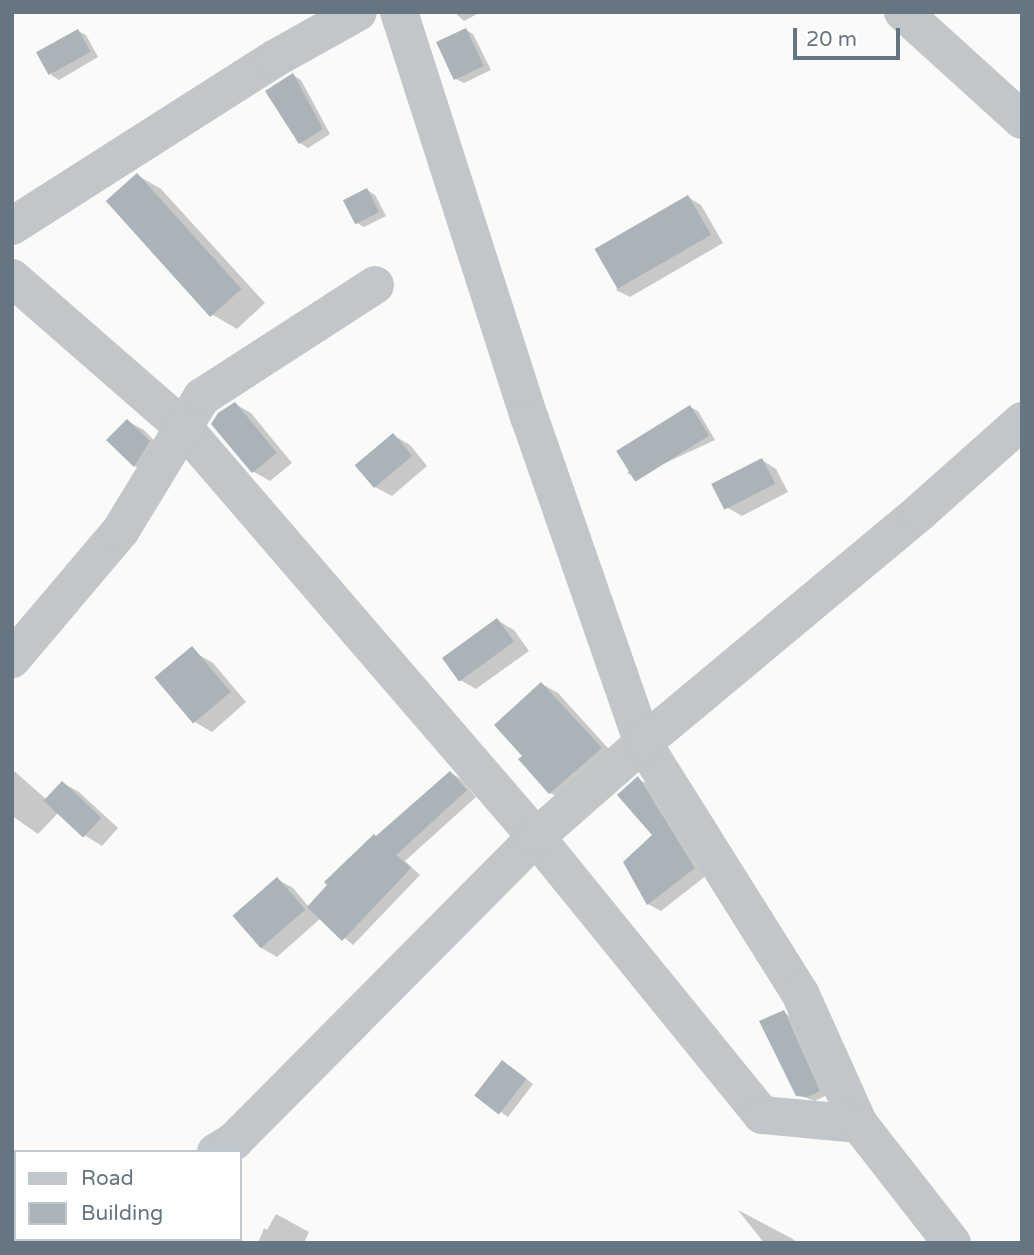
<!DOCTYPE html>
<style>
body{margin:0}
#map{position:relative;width:1034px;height:1255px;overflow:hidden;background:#fafaf8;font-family:"Varela Round",sans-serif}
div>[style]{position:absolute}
.shadow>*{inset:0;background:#0003}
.building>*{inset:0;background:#aab3b9;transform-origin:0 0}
.minor>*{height:38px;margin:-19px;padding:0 19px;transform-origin:19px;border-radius:19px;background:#c1c6ca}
span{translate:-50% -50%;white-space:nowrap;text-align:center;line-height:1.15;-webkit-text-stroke:7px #fff;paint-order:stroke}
.frame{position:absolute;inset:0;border:14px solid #657682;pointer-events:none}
.legend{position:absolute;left:14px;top:1150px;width:228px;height:91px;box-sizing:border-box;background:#fff;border:2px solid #c1c8cd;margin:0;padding:9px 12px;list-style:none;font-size:21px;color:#657682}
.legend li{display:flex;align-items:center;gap:14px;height:35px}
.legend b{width:35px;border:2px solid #c1c8cd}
.scale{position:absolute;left:793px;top:28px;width:107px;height:32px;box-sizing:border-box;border:4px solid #657682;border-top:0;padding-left:9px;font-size:21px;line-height:24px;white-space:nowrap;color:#657682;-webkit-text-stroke:5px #fff;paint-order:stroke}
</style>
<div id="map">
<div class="shadow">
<div style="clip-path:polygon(454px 12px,481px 12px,464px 21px)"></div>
<div style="clip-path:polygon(466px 30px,473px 34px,491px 70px,464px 83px,456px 79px)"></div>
<div style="clip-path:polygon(78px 31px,86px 35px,98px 57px,59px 80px,51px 75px)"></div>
<div style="clip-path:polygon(293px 75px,301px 80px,330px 134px,308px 148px,300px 143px)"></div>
<div style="clip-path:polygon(137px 175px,161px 189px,265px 303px,237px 329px,213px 315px)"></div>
<div style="clip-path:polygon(367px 190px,375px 195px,386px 216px,364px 227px,357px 223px)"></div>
<div style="clip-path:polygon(688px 197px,701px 205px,723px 243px,630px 297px,616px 290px)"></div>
<div style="clip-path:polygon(235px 404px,251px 413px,292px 463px,270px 481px,254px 472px,213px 424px)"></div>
<div style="clip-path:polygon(690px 407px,698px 411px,715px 440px,635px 477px,627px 473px)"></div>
<div style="clip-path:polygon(127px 421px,144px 430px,165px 452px,151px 475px,135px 466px)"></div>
<div style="clip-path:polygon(393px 435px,410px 445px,427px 466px,392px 496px,375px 487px,357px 466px)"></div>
<div style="clip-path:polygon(762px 460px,776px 469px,788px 492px,742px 516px,728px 508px,715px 485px)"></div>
<div style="clip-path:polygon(497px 620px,514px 630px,529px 651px,476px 689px,460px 680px)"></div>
<div style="clip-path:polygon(196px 653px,213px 663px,246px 702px,212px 732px,195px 722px)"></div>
<div style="clip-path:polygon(542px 684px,558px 693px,617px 758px,566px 802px,550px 793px,525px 756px)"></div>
<div style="clip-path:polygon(12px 769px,47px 800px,63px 783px,79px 792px,118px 828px,102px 846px,86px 836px,59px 812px,38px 834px,12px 816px)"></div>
<div style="clip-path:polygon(451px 773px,461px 779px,476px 797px,405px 861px,420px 875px,353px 945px,321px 918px,277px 957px,260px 947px,277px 879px,293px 888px,309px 907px,377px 838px)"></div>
<div style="clip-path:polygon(638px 779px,651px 786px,707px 875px,661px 911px,648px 904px,654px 836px)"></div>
<div style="clip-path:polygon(784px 1012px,791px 1017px,827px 1095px,815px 1101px,798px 1095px)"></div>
<div style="clip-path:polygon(510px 1066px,533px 1084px,508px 1117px,477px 1095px)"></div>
<div style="clip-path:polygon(12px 1179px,16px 1181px,16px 1220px,12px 1226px)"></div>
<div style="clip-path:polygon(738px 1210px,791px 1238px,799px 1243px,764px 1243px)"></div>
<div style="clip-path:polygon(276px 1214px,309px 1232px,304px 1243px,258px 1243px,264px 1228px,267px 1230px)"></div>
</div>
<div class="building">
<div style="left:466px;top:28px;width:42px;height:33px;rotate:65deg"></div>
<div style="left:78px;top:29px;width:26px;height:48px;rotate:61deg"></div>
<div style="clip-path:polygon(293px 73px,323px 129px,299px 144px,265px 91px)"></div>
<div style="left:137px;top:173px;width:156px;height:42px;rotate:48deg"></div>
<div style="left:367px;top:188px;width:27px;height:27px;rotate:63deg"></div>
<div style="left:688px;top:195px;width:46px;height:108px;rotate:60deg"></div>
<div style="clip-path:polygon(235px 402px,277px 453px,252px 473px,211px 424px,218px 413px)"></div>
<div style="left:690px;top:405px;width:36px;height:87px;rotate:58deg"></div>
<div style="clip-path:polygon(127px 419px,150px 441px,134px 467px,106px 440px)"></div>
<div style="left:393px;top:433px;width:30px;height:50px;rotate:50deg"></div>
<div style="left:762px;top:458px;width:29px;height:57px;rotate:63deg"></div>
<div style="left:497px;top:618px;width:29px;height:68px;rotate:54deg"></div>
<div style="left:192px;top:646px;width:60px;height:49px;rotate:50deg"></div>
<div style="clip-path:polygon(541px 682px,602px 748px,549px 794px,518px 759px,522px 756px,494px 725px)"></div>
<div style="clip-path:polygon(450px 771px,467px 790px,396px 855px,411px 868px,342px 941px,307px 907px,327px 885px,324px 882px,374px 834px,376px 836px)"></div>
<div style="clip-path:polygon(638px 776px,695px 868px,647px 905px,623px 862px,652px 835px,617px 795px)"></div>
<div style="left:62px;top:781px;width:54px;height:27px;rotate:43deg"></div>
<div style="left:277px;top:877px;width:43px;height:59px;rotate:49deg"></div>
<div style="clip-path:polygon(784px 1010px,820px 1091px,807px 1097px,796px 1096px,759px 1021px)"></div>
<div style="left:502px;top:1060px;width:31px;height:45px;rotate:38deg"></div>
</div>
<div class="minor">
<div style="left:399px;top:12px;width:428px;rotate:72.2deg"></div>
<div style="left:530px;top:419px;width:343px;rotate:70.8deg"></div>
<div style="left:643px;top:743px;width:295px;rotate:57.9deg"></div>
<div style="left:800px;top:993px;width:144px;rotate:65.8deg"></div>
<div style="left:903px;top:12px;width:161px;rotate:42.2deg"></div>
<div style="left:12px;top:226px;width:311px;rotate:-32.5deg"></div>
<div style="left:274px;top:59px;width:96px;rotate:-29.2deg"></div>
<div style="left:12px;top:278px;width:228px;rotate:41.1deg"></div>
<div style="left:184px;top:428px;width:540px;rotate:49.28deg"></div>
<div style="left:536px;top:837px;width:358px;rotate:50.9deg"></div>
<div style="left:762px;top:1115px;width:97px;rotate:5.3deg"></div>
<div style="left:859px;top:1124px;width:151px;rotate:52deg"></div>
<div style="left:12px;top:659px;width:169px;rotate:-49.8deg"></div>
<div style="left:121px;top:530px;width:156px;rotate:-58.7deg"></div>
<div style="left:202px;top:397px;width:206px;rotate:-32.9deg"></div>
<div style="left:216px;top:1152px;width:21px;rotate:-31deg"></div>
<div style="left:234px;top:1141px;width:429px;rotate:-45.2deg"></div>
<div style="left:536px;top:837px;width:142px;rotate:-41.3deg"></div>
<div style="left:643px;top:743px;width:361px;rotate:-39.8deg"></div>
<div style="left:920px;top:512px;width:137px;rotate:-41.7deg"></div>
<div style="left:104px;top:1243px;width:4px;rotate:-63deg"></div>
</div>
<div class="frame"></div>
<ul class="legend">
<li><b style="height:9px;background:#c1c6ca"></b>Road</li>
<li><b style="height:19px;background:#aab3b9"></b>Building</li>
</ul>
<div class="scale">20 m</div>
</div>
